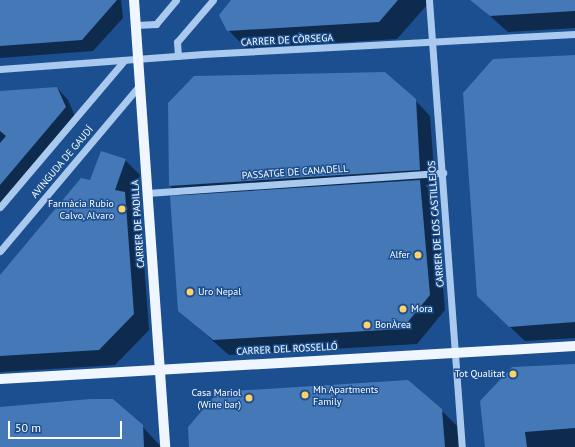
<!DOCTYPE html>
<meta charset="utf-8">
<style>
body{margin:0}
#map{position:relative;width:575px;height:447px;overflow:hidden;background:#1b4f8f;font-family:"PT Sans",sans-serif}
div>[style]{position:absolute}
.shadow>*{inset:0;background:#0007}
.building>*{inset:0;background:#4478b7}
.minor>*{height:7px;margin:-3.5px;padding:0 3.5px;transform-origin:3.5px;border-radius:3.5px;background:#a9c9ee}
.major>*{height:10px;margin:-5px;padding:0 5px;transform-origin:5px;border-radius:5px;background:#f0f6ff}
.dots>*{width:11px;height:11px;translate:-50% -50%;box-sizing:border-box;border:2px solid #1b4f8f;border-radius:50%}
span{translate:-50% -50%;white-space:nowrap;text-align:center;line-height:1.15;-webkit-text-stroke:3px #1b4f8f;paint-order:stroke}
.street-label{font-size:10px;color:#fff}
.poi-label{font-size:10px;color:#fff}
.right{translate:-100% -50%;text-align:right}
.left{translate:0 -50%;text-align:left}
.scale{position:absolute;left:8px;top:421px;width:114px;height:18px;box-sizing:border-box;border:2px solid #fff;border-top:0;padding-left:5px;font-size:12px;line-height:14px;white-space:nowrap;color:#fff;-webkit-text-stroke:3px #1b4f8f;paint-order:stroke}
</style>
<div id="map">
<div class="shadow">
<div style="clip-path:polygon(0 0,121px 0,123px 18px,93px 51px,0 58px)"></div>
<div style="clip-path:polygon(232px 0,426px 0,427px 5px,397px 39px,246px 48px,228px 30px)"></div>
<div style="clip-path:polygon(472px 0,575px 0,575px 28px,508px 32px)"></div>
<div style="clip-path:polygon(575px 56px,575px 338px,525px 341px,493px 311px)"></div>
<div style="clip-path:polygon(57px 88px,68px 100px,76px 119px,0 209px,0 92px)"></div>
<div style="clip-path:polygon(415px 100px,430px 116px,435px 184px,425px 185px,435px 196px,445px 310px,417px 344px,229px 355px,179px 311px,181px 197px,170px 186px,169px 103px)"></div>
<div style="clip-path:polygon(125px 160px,140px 175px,132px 201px,140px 209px,149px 330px,115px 365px,0 372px,0 277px,90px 181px)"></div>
<div style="clip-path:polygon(575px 365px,575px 447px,486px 447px)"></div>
<div style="clip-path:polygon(0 408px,142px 426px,161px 447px,0 447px)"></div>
<div style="clip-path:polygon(441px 410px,457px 426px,459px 447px,190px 447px)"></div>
</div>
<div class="building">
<div style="clip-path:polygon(0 0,117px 0,82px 40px,0 46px)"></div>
<div style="clip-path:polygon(231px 0,398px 0,379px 22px,227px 31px,219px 15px)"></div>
<div style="clip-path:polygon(470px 0,575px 0,575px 11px,490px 16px)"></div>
<div style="clip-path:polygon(575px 55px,575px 322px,509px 327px,477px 296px,463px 93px,493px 59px)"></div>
<div style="clip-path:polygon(385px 72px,416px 99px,420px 170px,169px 186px,168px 103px,194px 76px)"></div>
<div style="clip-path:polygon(57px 87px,66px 107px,0 185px,0 143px,6px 136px,0 131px,0 91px)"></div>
<div style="clip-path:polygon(101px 151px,126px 159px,115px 190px,125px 192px,134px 314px,99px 350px,0 356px,0 275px,81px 178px,90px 180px)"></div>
<div style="clip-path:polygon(420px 180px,430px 295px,402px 329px,213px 340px,178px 311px,170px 196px)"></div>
<div style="clip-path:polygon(575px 364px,575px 428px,525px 432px,527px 447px,485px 447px,480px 401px,512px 367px)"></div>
<div style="clip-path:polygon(408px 380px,442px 409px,445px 447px,189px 447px,188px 427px,218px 392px)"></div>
<div style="clip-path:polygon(90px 399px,113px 399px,143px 425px,144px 447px,0 447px,0 407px)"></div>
</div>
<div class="minor">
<div style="left:429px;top:0;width:448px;rotate:85.8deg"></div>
<div style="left:136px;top:25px;width:20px;rotate:-3deg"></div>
<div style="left:156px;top:24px;width:31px;rotate:-50deg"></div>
<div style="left:178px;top:56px;width:14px;rotate:-94deg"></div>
<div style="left:177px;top:42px;width:55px;rotate:-49.4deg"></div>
<div style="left:0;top:69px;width:204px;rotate:-4.2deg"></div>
<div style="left:203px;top:54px;width:373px;rotate:-3.1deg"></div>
<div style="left:147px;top:193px;width:297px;rotate:-3.9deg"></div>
<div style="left:0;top:207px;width:192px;rotate:-49.7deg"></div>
<div style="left:0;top:251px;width:216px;rotate:-49.9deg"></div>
</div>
<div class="major">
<div style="left:134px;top:0;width:448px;rotate:86deg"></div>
<div style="left:0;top:379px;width:576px;rotate:-3.28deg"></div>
</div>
<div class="dots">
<div style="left:122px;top:209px;background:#ffd166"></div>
<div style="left:418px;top:255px;background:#ffd166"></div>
<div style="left:190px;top:292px;background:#ffd166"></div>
<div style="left:403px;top:309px;background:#ffd166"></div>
<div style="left:367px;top:325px;background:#ffd166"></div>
<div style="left:513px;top:374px;background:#ffd166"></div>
<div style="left:305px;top:395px;background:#ffd166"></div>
<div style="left:249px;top:398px;background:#ffd166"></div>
</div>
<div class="street-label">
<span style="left:287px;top:40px;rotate:-3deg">CARRER DE CÒRSEGA</span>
<span style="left:62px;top:162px;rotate:-50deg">AVINGUDA DE GAUDÍ</span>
<span style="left:295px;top:172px;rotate:-4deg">PASSATGE DE CANADELL</span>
<span style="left:138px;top:224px;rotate:-94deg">CARRER DE PADILLA</span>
<span style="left:436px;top:224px;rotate:-94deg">CARRER DE LOS CASTILLEJOS</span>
<span style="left:287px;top:349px;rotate:-3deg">CARRER DEL ROSSELLÓ</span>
</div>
<div class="poi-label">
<span class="right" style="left:114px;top:209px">Farmàcia Rubio<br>Calvo, Alvaro</span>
<span class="right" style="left:410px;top:255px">Alfer</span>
<span class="left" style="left:198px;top:292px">Uro Nepal</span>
<span class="left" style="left:411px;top:309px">Mora</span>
<span class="left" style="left:375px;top:325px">BonÀrea</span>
<span class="right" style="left:505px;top:374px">Tot Qualitat</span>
<span class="left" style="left:313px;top:395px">Mh Apartments<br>Family</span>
<span class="right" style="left:241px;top:398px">Casa Mariol<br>(Wine bar)</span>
</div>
<div class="scale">50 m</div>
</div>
